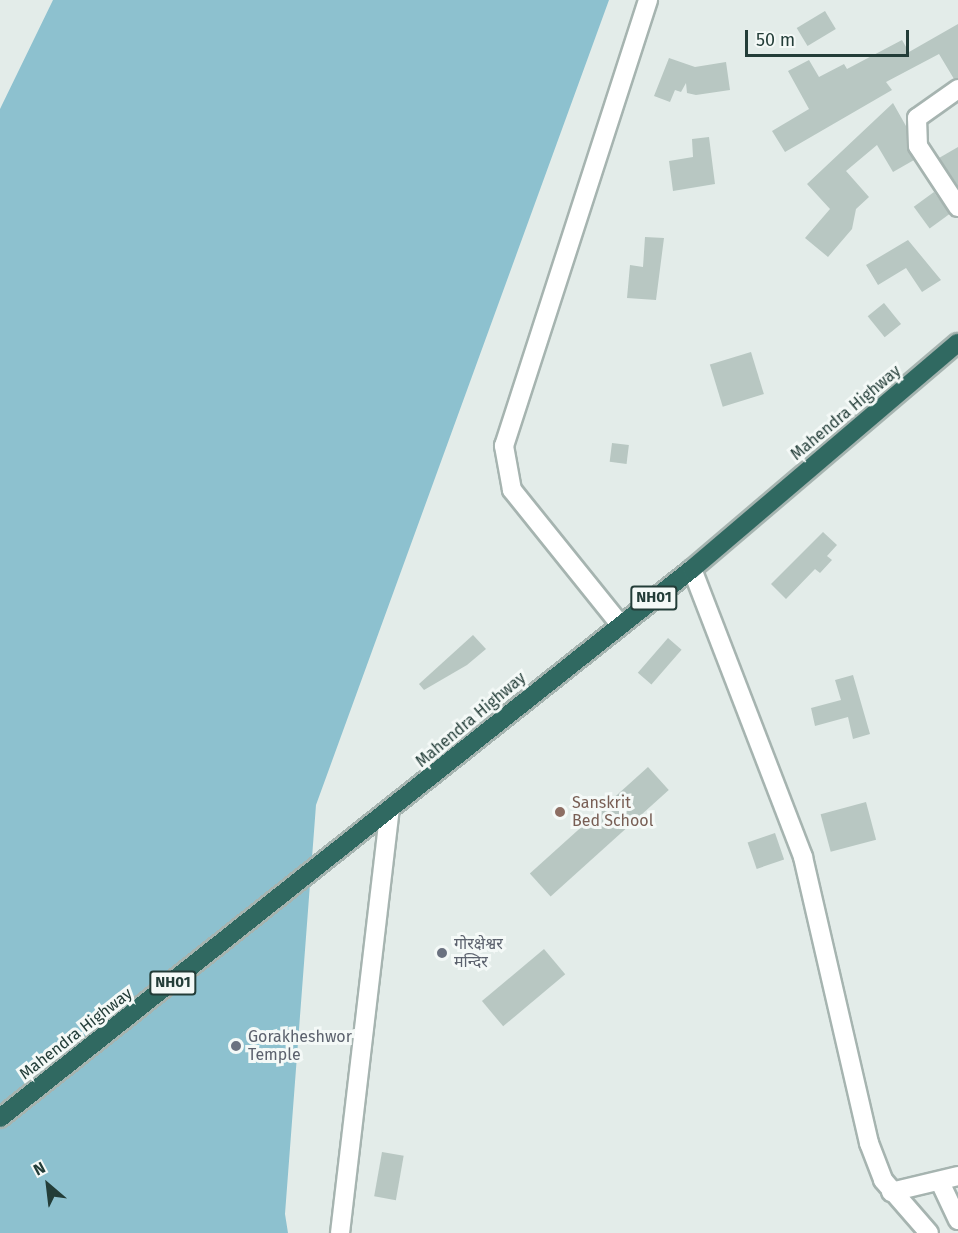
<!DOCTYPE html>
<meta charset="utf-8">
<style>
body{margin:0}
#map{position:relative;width:958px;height:1233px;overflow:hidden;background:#e3ece9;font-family:"Fira Sans","Noto Sans Devanagari",sans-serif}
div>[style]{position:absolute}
.water>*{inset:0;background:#8dc1cf}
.building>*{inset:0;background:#b8c7c2;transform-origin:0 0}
.roads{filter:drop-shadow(2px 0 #a6b4b0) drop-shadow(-2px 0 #a6b4b0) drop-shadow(0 2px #a6b4b0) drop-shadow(0 -2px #a6b4b0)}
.street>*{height:18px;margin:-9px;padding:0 9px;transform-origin:9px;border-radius:9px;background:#fff}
.highway>*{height:18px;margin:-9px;padding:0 9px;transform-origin:9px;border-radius:9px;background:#306961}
.dots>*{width:16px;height:16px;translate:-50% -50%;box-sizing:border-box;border:3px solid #f4f9f7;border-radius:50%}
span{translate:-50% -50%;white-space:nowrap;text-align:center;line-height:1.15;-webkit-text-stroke:6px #f4f9f7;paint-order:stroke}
.shield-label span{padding:2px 4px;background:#f4f9f7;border:2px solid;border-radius:4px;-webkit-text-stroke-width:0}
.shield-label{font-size:15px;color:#233d38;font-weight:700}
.street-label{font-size:16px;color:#233d38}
.education-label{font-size:16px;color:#785e54}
.left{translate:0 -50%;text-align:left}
.worship-label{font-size:16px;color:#5b616d}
.north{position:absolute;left:18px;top:1155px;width:60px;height:60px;-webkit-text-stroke:4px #f4f9f7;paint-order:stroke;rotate:332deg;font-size:16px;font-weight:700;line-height:24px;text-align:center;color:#233d38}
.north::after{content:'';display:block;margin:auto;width:21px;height:27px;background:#233d38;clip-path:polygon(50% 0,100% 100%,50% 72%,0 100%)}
.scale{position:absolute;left:745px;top:30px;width:164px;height:27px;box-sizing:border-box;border:3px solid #233d38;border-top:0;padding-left:8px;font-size:18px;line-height:21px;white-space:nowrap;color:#233d38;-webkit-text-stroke:4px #f4f9f7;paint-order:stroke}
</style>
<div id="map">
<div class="water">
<div style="clip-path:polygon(53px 0,609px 0,316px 805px,285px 1214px,288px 1233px,0 1233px,0 109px)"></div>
</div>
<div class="building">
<div style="left:825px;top:11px;width:21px;height:33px;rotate:59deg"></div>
<div style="clip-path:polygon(958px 24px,958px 78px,954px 79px,939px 54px,886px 82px,892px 90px,785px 152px,772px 131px,809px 109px,788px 71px,809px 60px,819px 77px,844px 64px,847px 69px,902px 40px,909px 52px)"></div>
<div style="clip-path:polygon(669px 58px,695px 67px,726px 62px,730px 90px,696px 95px,687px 93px,686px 83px,681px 92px,675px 90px,670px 102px,654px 96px)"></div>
<div style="clip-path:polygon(893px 103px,906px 126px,907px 147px,914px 160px,893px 172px,877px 145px,846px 171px,869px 197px,856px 209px,852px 229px,828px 257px,805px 238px,830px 209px,807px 184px)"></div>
<div style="clip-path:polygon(709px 137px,715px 184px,673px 191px,669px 161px,693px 157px,692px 139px)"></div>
<div style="clip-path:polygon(958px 147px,958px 186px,939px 158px)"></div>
<div style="left:934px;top:192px;width:27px;height:25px;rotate:54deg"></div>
<div style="clip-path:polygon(645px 237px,664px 238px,656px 300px,627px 298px,630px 265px,643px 267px)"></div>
<div style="clip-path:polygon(908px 240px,941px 280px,922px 292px,906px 268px,878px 285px,866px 265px)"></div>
<div style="left:884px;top:303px;width:27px;height:21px;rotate:51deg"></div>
<div style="left:751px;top:352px;width:44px;height:43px;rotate:73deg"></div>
<div style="left:612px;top:443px;width:17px;height:19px;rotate:7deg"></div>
<div style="clip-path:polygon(823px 532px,837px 545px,827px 556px,832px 560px,820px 573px,815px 569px,786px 599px,771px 584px)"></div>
<div style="clip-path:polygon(473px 635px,486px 649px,467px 665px,424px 690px,419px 684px)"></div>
<div style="left:668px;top:638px;width:18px;height:46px;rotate:41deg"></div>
<div style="clip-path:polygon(853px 675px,870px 734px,853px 739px,848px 717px,815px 726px,811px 708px,841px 700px,835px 680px)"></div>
<div style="left:648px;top:767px;width:31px;height:159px;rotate:48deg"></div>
<div style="left:866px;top:802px;width:39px;height:47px;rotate:75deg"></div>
<div style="left:775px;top:833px;width:28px;height:29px;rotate:71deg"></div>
<div style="left:544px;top:949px;width:33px;height:81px;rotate:50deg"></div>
<div style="left:382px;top:1152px;width:22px;height:45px;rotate:10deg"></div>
</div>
<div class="roads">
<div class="street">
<div style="left:958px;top:89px;width:50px;rotate:144.7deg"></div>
<div style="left:917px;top:118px;width:28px;rotate:88deg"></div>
<div style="left:918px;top:146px;width:73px;rotate:56.7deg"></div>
<div style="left:692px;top:569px;width:309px;rotate:68.9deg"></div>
<div style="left:803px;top:857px;width:294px;rotate:77deg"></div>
<div style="left:869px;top:1143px;width:40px;rotate:69deg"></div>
<div style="left:883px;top:1180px;width:70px;rotate:49deg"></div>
<div style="left:619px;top:623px;width:171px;rotate:-128.8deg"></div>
<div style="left:512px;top:490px;width:45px;rotate:-100.3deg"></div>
<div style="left:504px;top:446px;width:469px;rotate:-72.1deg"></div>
<div style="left:940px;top:1182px;width:42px;rotate:64.7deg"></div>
<div style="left:891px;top:1192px;width:69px;rotate:-13.4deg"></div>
<div style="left:340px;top:1233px;width:423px;rotate:-83.3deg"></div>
</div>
<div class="highway">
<div style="left:0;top:1118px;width:883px;rotate:-38.43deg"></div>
<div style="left:692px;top:569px;width:349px;rotate:-40.4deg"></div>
</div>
</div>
<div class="dots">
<div style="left:560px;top:812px;background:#8d6e63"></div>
<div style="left:442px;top:953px;background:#6b7280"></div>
<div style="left:236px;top:1046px;background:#6b7280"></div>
</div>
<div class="shield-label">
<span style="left:654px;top:598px">NH01</span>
<span style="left:173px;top:983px">NH01</span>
</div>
<div class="street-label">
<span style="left:846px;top:413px;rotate:-40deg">Mahendra Highway</span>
<span style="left:471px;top:720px;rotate:-40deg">Mahendra Highway</span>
<span style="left:76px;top:1034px;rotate:-38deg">Mahendra Highway</span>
</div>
<div class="education-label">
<span class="left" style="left:572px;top:812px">Sanskrit<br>Bed School</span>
</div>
<div class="worship-label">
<span class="left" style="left:454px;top:953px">गोरक्षेश्वर<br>मन्दिर</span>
<span class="left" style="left:248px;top:1046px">Gorakheshwor<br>Temple</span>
</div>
<div class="north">N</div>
<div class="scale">50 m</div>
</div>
